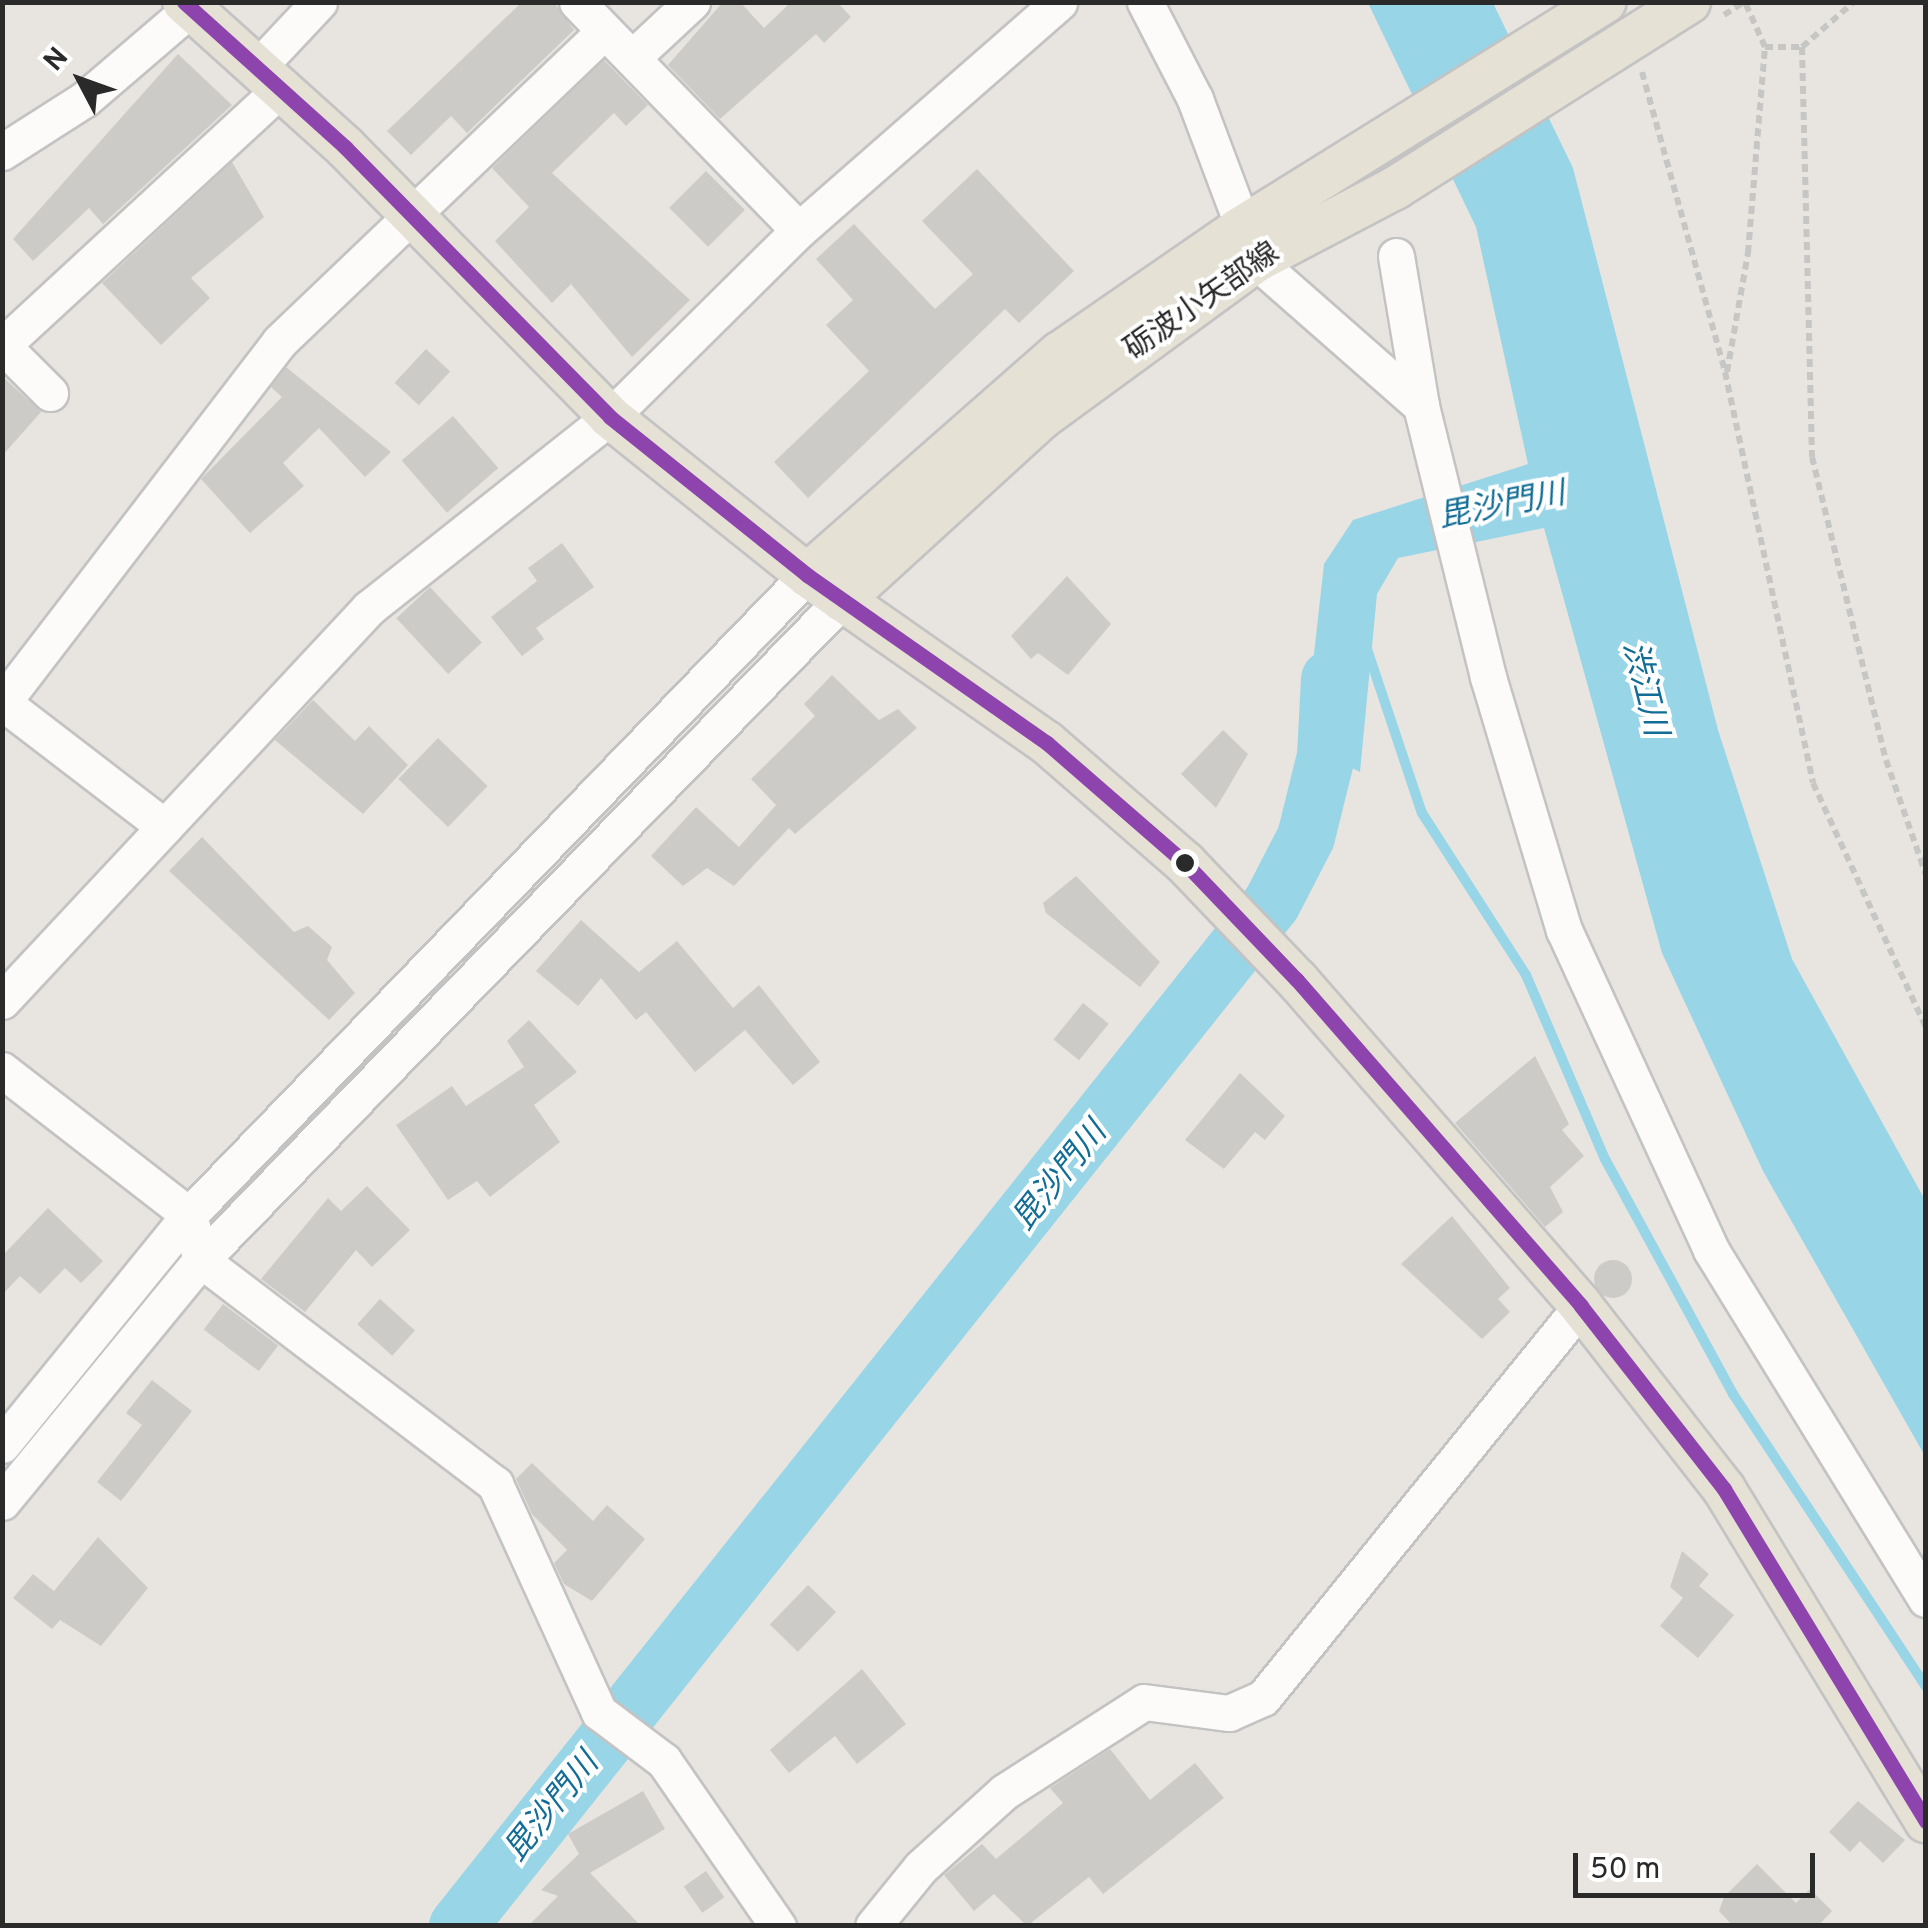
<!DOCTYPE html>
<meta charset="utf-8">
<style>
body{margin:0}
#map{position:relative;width:1928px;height:1928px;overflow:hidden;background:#e8e5e0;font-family:Overpass,"Noto Sans JP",sans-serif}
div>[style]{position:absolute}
.water>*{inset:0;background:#97d5e7}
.stream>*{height:10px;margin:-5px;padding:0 5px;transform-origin:5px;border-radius:5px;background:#97d5e7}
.river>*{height:58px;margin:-29px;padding:0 29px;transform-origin:29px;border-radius:29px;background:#97d5e7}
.building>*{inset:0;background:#cdcbc7;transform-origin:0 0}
.round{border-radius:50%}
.path>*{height:6px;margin-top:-3px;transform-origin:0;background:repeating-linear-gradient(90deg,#c6c6c5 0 8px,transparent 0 13px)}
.roads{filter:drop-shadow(2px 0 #c4c3c3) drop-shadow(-2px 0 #c4c3c3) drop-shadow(0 2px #c4c3c3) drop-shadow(0 -2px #c4c3c3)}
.minor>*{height:35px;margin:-17.5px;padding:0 17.5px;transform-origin:17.5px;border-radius:17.5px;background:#fcfbfa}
.major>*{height:42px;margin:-21px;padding:0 21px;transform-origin:21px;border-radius:21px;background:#e5e1d4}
.bus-1>*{height:15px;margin:-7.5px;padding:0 7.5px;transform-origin:7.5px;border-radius:7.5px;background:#8e44ad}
.dots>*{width:28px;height:28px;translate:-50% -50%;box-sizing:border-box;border:5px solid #fff;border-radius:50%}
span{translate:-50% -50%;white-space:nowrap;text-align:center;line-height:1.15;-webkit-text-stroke:8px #fff;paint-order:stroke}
.street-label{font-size:30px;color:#2a2a2a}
.water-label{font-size:32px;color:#126d96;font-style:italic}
.frame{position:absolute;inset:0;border:5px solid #2a2a2a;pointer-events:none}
.north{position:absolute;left:30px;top:30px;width:100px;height:100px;-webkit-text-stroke:8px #fff;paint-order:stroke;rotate:311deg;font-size:28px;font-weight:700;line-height:40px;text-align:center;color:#2a2a2a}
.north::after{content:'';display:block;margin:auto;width:35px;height:45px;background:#2a2a2a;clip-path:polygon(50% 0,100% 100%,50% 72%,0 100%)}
.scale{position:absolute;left:1573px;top:1853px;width:242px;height:45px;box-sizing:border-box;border:5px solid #2a2a2a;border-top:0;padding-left:12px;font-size:30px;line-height:35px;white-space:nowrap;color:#2a2a2a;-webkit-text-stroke:8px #fff;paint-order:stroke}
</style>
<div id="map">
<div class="water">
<div style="clip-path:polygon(1368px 3px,1493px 3px,1573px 168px,1718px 730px,1792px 959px,1925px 1200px,1925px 1456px,1763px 1171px,1662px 953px,1544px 528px,1398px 558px,1377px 594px,1360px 772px,1304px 744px,1324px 564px,1353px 520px,1528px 464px,1476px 227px)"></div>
</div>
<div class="stream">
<div style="left:1367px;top:649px;width:173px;rotate:71.5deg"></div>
<div style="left:1422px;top:813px;width:193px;rotate:57.3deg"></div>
<div style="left:1526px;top:975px;width:200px;rotate:66.8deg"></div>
<div style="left:1605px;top:1159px;width:268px;rotate:61.4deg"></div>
<div style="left:1733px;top:1394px;width:351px;rotate:56.6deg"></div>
</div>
<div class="river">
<div style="left:458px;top:1926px;width:1307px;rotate:-51.49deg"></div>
<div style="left:1272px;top:903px;width:74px;rotate:-62.7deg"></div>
<div style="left:1306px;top:837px;width:83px;rotate:-76.1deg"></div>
<div style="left:1326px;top:756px;width:77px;rotate:-87deg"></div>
</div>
<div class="building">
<div style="clip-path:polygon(522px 2px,554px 2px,574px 30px,467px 133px,451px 116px,411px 155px,387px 131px)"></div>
<div style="clip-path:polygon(723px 2px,740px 2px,764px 28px,791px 2px,837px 2px,851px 17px,824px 43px,816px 34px,720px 119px,668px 65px)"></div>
<div style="clip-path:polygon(178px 54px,232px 105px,103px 224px,89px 208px,33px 261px,13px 239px)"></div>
<div style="clip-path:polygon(604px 60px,648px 105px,626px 126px,614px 113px,552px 173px,690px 300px,632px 357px,571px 284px,552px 303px,495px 241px,529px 207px,492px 168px)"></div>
<div style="clip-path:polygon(232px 162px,264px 217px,191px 278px,210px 298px,161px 345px,102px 283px)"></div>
<div style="clip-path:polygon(977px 169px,1074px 271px,1019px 323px,1005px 309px,808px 498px,774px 462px,869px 371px,826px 325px,853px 300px,816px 259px,854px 224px,935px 309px,973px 274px,922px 221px)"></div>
<div style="left:706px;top:171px;width:55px;height:52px;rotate:45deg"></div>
<div style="left:426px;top:349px;width:33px;height:46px;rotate:43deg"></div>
<div style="clip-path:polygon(286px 367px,391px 452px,365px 477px,319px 428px,283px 463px,304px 486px,250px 533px,201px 479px,282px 397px,271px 387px)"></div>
<div style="clip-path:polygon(2px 376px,41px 412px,2px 456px)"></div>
<div style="left:453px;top:416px;width:69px;height:68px;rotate:49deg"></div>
<div style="clip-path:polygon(562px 543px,594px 587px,536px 628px,544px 639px,522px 656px,491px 617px,537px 581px,528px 568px)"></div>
<div style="clip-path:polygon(1067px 576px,1111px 624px,1068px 675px,1038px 653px,1031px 659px,1011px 636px)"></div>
<div style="left:430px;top:587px;width:76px;height:46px;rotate:47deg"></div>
<div style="clip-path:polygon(832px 675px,879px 720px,898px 709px,917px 728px,795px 834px,789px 828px,734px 886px,707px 868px,683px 886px,651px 856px,696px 807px,739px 847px,776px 805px,751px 779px,815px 716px,804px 704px)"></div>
<div style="clip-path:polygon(313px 700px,355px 741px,369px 726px,408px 765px,363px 814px,275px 740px)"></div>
<div style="clip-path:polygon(1223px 730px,1248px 754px,1216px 808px,1181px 774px)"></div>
<div style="left:438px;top:738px;width:69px;height:57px;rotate:44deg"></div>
<div style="clip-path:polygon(202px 837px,294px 932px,308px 926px,332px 947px,327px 960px,355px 993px,329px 1020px,169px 871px)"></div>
<div style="clip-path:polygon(1076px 876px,1160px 962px,1140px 987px,1046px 913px,1043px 903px)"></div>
<div style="clip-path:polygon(581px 920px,639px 972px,677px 941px,733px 1008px,759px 985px,820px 1062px,793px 1085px,745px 1030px,695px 1072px,646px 1012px,636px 1020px,601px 978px,578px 1006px,536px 971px)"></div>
<div style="left:1083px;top:1003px;width:33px;height:47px;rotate:39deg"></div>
<div style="clip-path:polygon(529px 1020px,577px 1072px,534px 1105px,560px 1142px,490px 1197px,477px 1181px,448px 1200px,396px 1125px,452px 1086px,466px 1106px,524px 1067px,507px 1041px)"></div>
<div style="clip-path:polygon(1535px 1056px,1569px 1124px,1562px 1130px,1584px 1156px,1550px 1187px,1563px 1212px,1545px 1227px,1455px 1123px)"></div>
<div style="clip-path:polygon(1240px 1073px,1285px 1116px,1265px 1140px,1255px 1132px,1224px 1169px,1185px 1140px)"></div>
<div style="clip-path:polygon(367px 1186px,410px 1230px,372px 1267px,356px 1250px,305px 1312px,261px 1279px,328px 1198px,341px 1211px)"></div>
<div style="clip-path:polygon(48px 1208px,103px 1261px,81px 1283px,65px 1268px,40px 1294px,20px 1276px,2px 1295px,2px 1256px)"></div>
<div style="clip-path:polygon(1452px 1216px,1510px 1288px,1498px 1299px,1510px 1312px,1482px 1339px,1401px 1264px)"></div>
<div class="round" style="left:1594px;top:1260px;width:38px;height:38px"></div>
<div style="left:380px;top:1299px;width:47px;height:34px;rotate:42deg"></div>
<div style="left:223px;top:1304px;width:69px;height:32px;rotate:37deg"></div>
<div style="clip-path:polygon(152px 1380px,192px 1411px,121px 1501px,97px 1482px,142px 1425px,126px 1413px)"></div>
<div style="clip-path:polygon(532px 1463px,593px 1521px,607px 1505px,645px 1539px,592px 1601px,564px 1584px,554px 1563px,567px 1550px,532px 1514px,516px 1479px)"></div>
<div style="clip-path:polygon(98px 1537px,148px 1588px,101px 1646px,60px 1620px,52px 1629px,13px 1598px,33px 1574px,54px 1591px)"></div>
<div style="clip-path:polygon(1682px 1551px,1709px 1574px,1699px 1586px,1734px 1615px,1698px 1658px,1660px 1626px,1683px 1598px,1670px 1587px)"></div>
<div style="left:808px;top:1585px;width:39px;height:55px;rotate:44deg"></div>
<div style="clip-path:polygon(862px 1669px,906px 1724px,857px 1764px,835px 1736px,789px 1773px,770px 1750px)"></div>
<div style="clip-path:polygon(1110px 1749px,1150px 1800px,1195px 1763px,1224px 1798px,1103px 1894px,1089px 1877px,1027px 1926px,994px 1894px,974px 1911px,944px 1875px,982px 1844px,996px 1859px,1063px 1803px,1050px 1788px)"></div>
<div style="clip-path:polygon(643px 1791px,665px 1829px,590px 1873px,641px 1926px,528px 1926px,558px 1896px,541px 1890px,579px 1854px,568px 1834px)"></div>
<div style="clip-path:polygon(1858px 1801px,1905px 1840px,1883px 1863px,1860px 1841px,1850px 1852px,1829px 1832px)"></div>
<div style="clip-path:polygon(1757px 1864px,1796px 1903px,1810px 1889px,1832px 1911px,1818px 1926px,1733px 1926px,1719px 1911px,1724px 1897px)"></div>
<div style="left:706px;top:1871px;width:32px;height:27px;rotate:55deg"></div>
</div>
<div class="path">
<div style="left:1724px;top:15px;width:24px;rotate:-33deg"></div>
<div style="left:1765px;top:47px;width:37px"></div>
<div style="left:1802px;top:47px;width:410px;rotate:88.6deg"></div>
<div style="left:1812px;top:457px;width:312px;rotate:76.3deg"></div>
<div style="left:1886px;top:760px;width:122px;rotate:70.8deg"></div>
<div style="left:1802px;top:47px;width:69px;rotate:-40.9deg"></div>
<div style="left:1642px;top:72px;width:311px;rotate:74.5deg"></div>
<div style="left:1725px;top:372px;width:420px;rotate:77.9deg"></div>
<div style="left:1813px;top:783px;width:270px;rotate:65.2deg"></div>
<div style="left:1727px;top:372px;width:121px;rotate:-80deg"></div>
<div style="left:1748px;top:253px;width:207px;rotate:-85.3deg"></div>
<div style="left:1765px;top:47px;width:49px;rotate:-114deg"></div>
</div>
<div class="roads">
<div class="minor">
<div style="left:577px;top:2px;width:318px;rotate:45.8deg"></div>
<div style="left:1145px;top:2px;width:109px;rotate:62.7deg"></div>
<div style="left:1195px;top:99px;width:173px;rotate:69.4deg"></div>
<div style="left:1256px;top:261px;width:220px;rotate:41.3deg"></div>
<div style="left:633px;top:57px;width:81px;rotate:-43deg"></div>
<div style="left:259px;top:66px;width:88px;rotate:-46.8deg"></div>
<div style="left:2px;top:152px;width:98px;rotate:-32.6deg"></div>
<div style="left:85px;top:99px;width:140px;rotate:-40.6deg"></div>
<div style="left:1396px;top:256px;width:152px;rotate:80.5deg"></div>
<div style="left:1421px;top:406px;width:279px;rotate:76.1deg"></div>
<div style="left:1488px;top:677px;width:264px;rotate:73.3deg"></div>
<div style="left:1564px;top:930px;width:352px;rotate:65.3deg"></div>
<div style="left:1711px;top:1250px;width:410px;rotate:58.4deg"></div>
<div style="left:2px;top:345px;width:68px;rotate:45deg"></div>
<div style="left:3px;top:345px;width:381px;rotate:-42.7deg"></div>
<div style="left:2px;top:702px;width:205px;rotate:37.5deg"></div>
<div style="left:3px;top:702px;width:454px;rotate:-52.5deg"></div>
<div style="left:279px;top:342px;width:450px;rotate:-43.7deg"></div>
<div style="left:2px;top:1001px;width:538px;rotate:-46.96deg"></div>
<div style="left:369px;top:608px;width:308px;rotate:-38.4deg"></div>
<div style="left:610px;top:417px;width:266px;rotate:-44.7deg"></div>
<div style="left:799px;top:230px;width:346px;rotate:-41.2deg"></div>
<div style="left:2px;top:1070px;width:237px;rotate:37.8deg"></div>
<div style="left:189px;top:1215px;width:47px;rotate:75.1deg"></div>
<div style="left:201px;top:1260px;width:370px;rotate:37.3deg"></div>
<div style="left:495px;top:1484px;width:251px;rotate:65.5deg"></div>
<div style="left:599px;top:1712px;width:81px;rotate:37deg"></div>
<div style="left:664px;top:1761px;width:201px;rotate:55.4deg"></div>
<div style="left:2px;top:1445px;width:296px;rotate:-50.9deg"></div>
<div style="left:189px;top:1215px;width:890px;rotate:-46deg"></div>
<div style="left:2px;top:1502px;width:313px;rotate:-50.6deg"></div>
<div style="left:201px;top:1260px;width:920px;rotate:-45.84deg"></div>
<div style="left:873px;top:1926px;width:76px;rotate:-50.9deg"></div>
<div style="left:921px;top:1867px;width:112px;rotate:-42.1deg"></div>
<div style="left:1004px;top:1792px;width:166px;rotate:-32.7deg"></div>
<div style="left:1144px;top:1702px;width:86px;rotate:7.4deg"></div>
<div style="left:1229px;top:1713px;width:37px;rotate:-24deg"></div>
<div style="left:1263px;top:1698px;width:505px;rotate:-50.95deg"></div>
</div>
<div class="major">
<div style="left:184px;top:2px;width:217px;rotate:42deg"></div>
<div style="left:345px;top:147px;width:378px;rotate:45.5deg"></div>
<div style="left:610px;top:417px;width:253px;rotate:38.7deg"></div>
<div style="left:807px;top:575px;width:293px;rotate:35deg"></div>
<div style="left:1047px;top:743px;width:183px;rotate:41deg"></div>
<div style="left:1185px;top:863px;width:162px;rotate:46.3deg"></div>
<div style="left:1297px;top:980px;width:432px;rotate:48.9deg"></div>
<div style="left:1581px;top:1306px;width:232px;rotate:52deg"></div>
<div style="left:1724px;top:1489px;width:389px;rotate:58.7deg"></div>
<div style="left:807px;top:575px;width:337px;rotate:-41.3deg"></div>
<div style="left:1060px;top:353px;width:216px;rotate:-34.6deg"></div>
<div style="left:1238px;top:230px;width:432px;rotate:-31.9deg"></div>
<div style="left:842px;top:600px;width:268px;rotate:-42.4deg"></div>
<div style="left:1040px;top:419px;width:268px;rotate:-36.2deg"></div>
<div style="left:1256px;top:261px;width:157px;rotate:-27.7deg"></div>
<div style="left:1395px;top:188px;width:348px;rotate:-32.3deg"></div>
</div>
</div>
<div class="bus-1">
<div style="left:184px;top:2px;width:217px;rotate:42deg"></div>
<div style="left:345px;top:147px;width:378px;rotate:45.5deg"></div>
<div style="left:610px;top:417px;width:253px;rotate:38.7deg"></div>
<div style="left:807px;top:575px;width:293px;rotate:35deg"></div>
<div style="left:1047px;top:743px;width:183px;rotate:41deg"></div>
<div style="left:1185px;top:863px;width:162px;rotate:46.3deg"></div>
<div style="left:1297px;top:980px;width:432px;rotate:48.9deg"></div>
<div style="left:1581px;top:1306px;width:232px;rotate:52deg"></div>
<div style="left:1724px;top:1489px;width:389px;rotate:58.7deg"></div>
</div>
<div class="dots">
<div style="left:1185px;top:863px;background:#2a2a2a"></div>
</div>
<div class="street-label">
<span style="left:1203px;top:303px;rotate:-35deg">砺波小矢部線</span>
</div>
<div class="water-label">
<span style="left:1502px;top:507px;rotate:-11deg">毘沙門川</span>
<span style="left:1643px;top:689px;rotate:76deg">渋江川</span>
<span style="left:1061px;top:1177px;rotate:-51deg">毘沙門川</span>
<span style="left:553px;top:1808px;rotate:-51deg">毘沙門川</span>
</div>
<div class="frame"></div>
<div class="north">N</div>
<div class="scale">50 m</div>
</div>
